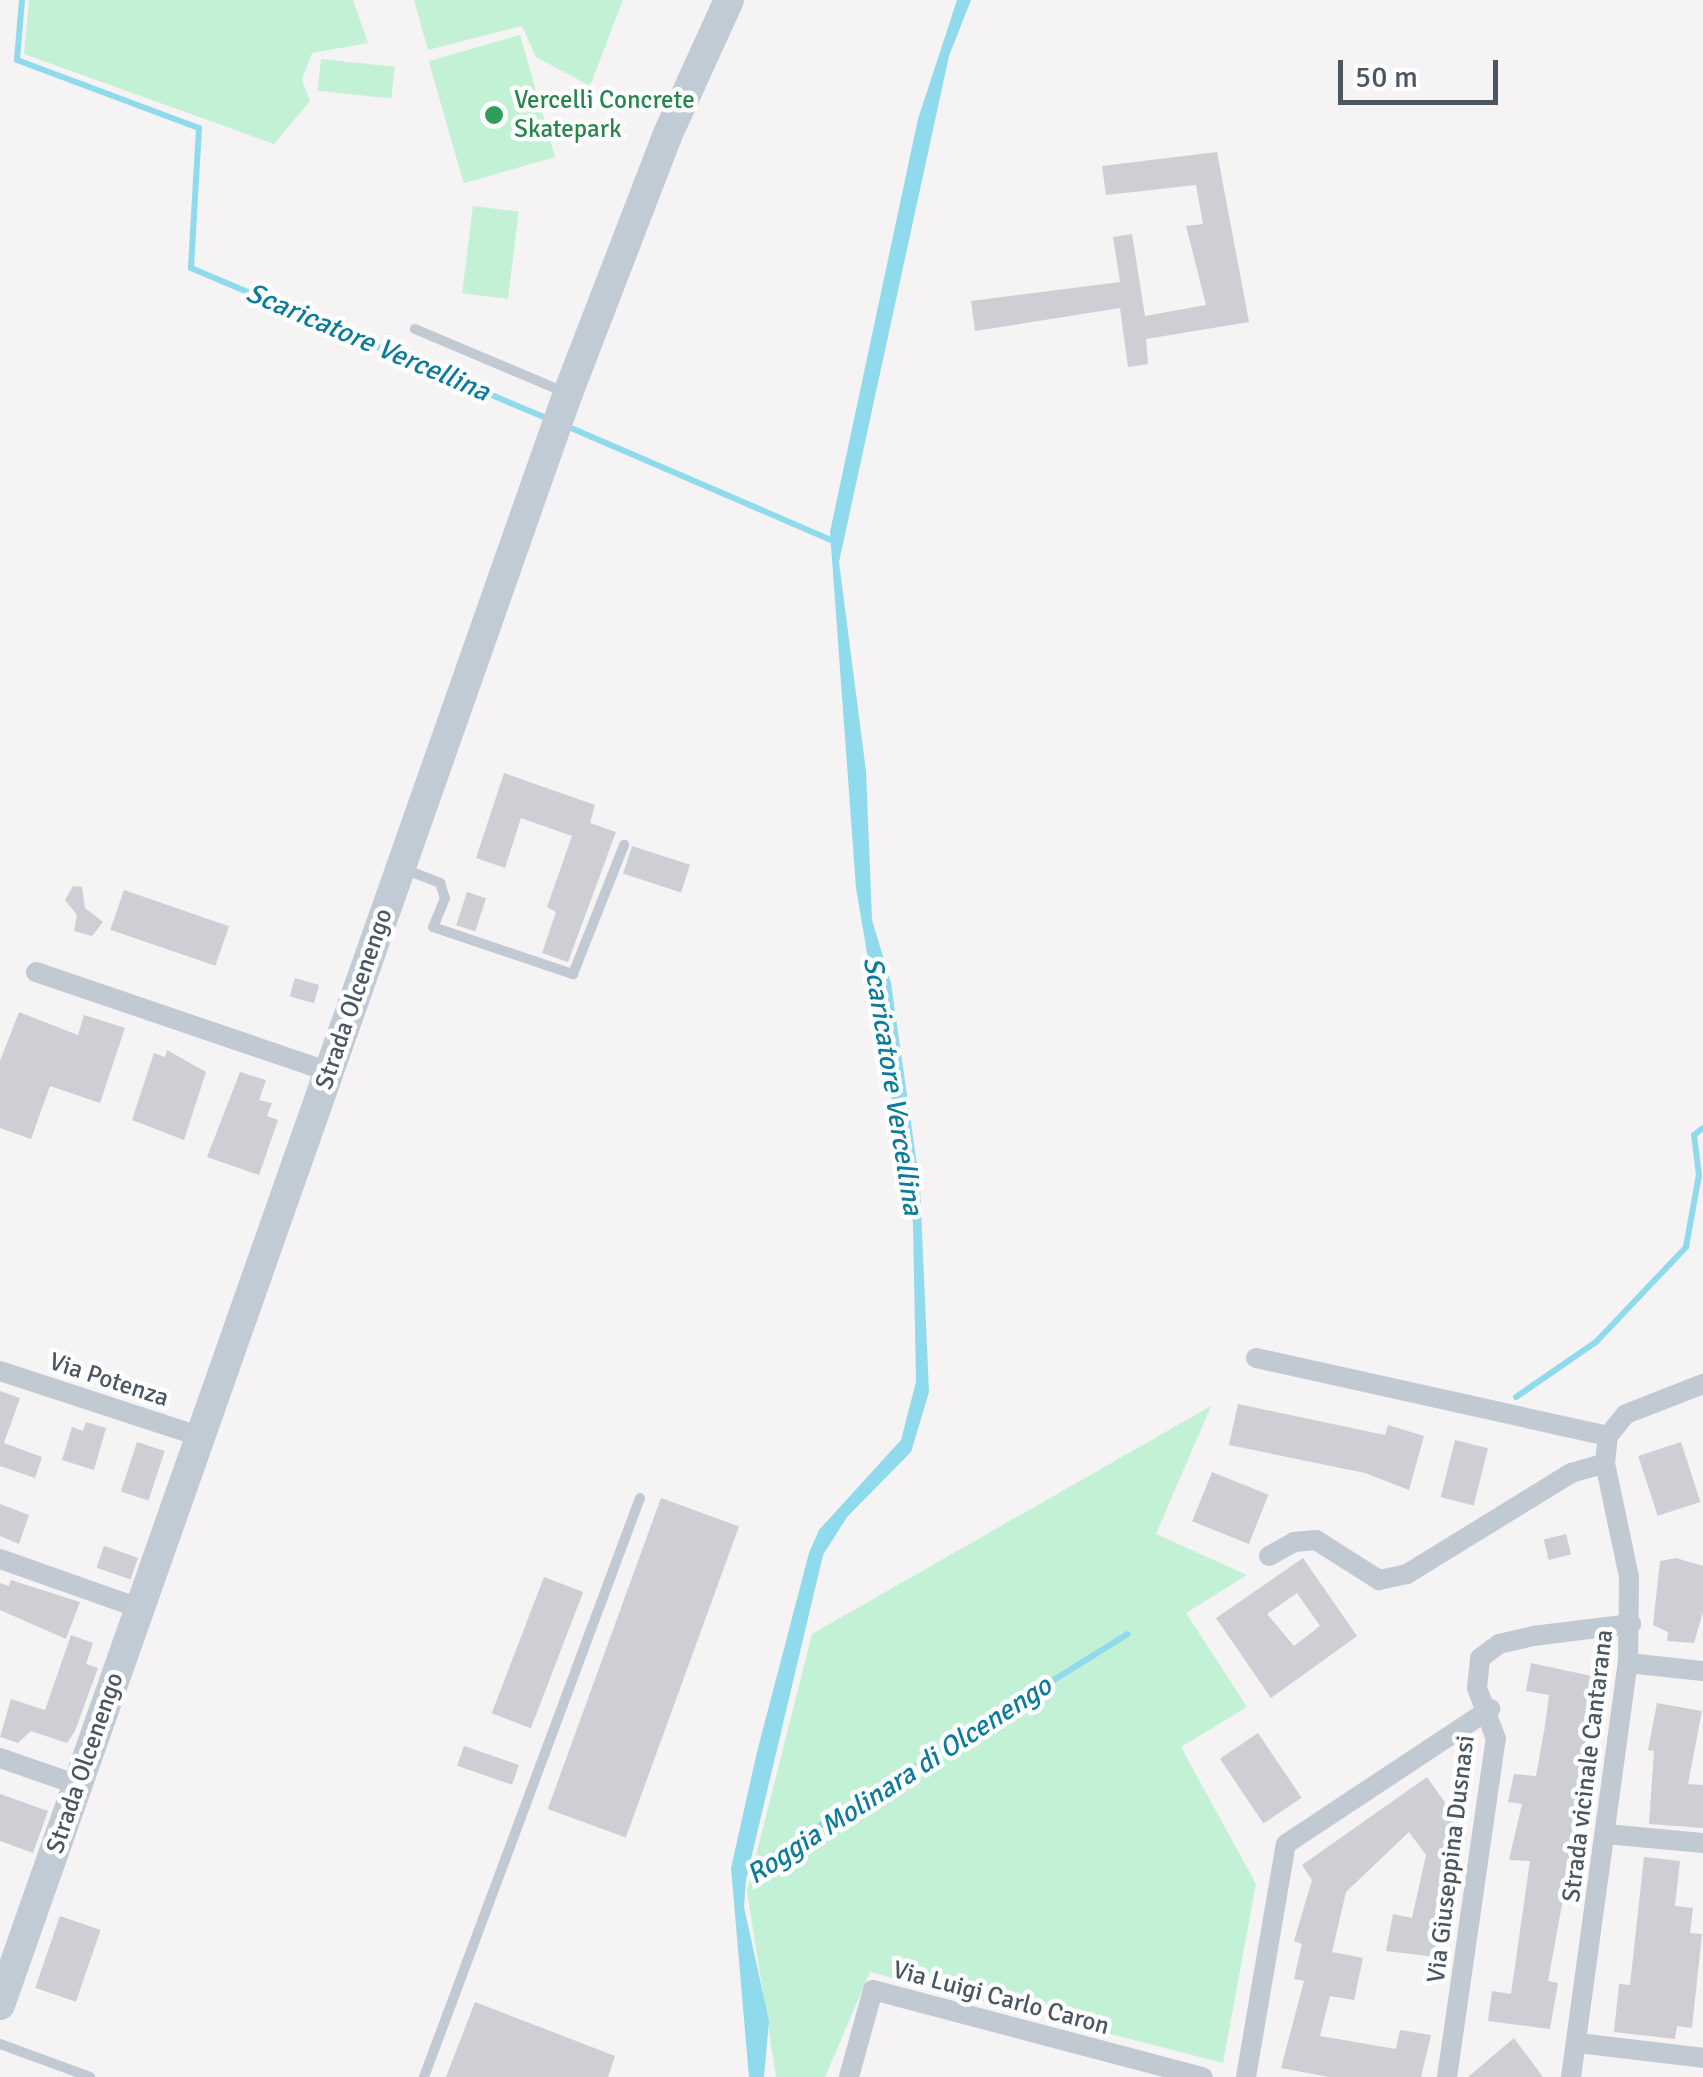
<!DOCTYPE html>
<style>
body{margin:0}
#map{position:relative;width:1703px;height:2077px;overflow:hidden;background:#f5f3f3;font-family:Signika,sans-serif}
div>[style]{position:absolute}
.green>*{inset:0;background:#c3f1d5;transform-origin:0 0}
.water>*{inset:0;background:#90daee}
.stream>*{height:6px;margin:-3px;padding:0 3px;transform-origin:3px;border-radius:3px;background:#90daee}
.building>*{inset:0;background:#cdcfd5;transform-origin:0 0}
.lane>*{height:10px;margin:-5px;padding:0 5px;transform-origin:5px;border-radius:5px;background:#c1cad2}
.street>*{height:20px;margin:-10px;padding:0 10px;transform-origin:10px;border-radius:10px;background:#c1cad2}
.secondary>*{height:30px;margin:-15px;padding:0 15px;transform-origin:15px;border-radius:15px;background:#c1cbd6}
.dots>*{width:28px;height:28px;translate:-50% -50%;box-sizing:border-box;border:5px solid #fff;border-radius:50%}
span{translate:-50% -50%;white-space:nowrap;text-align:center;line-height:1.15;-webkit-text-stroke:9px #fff;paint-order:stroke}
.leisure-label{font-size:25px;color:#27864d}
.left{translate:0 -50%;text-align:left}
.street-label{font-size:25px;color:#4a5661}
.water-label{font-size:28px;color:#0c7c9b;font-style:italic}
.scale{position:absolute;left:1338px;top:60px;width:160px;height:45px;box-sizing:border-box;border:5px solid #4a5661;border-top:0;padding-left:12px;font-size:30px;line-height:35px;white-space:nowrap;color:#4a5661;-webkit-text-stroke:8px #fff;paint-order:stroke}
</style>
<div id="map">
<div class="green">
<div style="clip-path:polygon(29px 0,353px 0,368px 43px,312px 53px,302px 80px,310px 101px,274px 144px,24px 54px)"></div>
<div style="clip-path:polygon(414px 0,623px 0,590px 86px,536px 57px,522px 26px,428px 50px)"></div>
<div style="left:520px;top:35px;width:127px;height:95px;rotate:74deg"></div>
<div style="left:321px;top:59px;width:74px;height:32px;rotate:6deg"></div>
<div style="left:473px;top:206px;width:46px;height:88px;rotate:7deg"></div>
<div style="clip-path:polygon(1211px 1406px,1156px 1534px,1247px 1575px,1186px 1613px,1247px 1707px,1181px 1747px,1256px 1884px,1223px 2063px,870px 1972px,825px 2077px,776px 2077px,747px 1891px,812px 1634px)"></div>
</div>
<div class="water">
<div style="clip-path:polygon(957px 0,971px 0,949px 56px,839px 562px,866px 771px,872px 920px,891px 983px,920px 1186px,929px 1392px,911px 1452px,847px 1517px,823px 1555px,746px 1880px,744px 1907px,769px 2021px,764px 2077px,749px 2077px,731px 1868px,757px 1752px,809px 1553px,819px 1530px,901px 1440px,916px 1382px,913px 1223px,856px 888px,830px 532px,918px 119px)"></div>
</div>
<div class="stream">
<div style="left:22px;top:0;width:60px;rotate:94.8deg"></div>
<div style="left:17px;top:60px;width:194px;rotate:20.5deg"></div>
<div style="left:199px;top:128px;width:140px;rotate:93.3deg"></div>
<div style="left:191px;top:268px;width:383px;rotate:22.9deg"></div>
<div style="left:571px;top:428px;width:288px;rotate:23.3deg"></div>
<div style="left:1516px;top:1397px;width:97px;rotate:-34.5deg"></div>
<div style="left:1596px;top:1342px;width:131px;rotate:-46.5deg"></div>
<div style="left:1686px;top:1247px;width:73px;rotate:-79.8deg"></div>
<div style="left:1699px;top:1175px;width:40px;rotate:-97.1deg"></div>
<div style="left:1694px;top:1135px;width:11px;rotate:-38deg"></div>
<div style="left:742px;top:1874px;width:454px;rotate:-31.9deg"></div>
</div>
<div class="building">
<div style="clip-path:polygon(1217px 152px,1249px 322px,1146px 339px,1148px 364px,1128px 367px,1120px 308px,975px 331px,971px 301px,1120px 282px,1113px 237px,1132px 234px,1145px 316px,1206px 305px,1186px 226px,1203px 224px,1196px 185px,1106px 195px,1102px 166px)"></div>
<div style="clip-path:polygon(504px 773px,595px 805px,590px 823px,616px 832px,568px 962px,542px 953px,556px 912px,547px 907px,572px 836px,521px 818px,505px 868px,476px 858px)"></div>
<div style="left:632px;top:846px;width:61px;height:29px;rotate:18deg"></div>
<div style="clip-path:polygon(73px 886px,82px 887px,85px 908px,103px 922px,92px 936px,74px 931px,77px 915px,65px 900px)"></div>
<div style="left:124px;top:890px;width:111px;height:42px;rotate:19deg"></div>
<div style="left:467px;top:892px;width:20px;height:35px;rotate:18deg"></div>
<div style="left:295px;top:978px;width:25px;height:19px;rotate:16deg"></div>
<div style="clip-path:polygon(19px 1012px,78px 1035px,84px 1015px,125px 1028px,100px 1103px,50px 1086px,31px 1139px,0 1128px,0 1061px)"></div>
<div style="clip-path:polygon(167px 1050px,206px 1072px,184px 1140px,132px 1120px,154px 1053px,165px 1057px)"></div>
<div style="clip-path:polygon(240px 1072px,266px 1080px,259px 1100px,272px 1103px,267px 1116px,278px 1120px,259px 1175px,207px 1157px)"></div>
<div style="clip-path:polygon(0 1391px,20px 1398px,4px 1443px,42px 1457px,35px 1478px,0 1466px)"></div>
<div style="clip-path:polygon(1238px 1404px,1385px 1435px,1388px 1425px,1424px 1436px,1409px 1490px,1365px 1473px,1229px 1445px)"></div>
<div style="clip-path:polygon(86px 1422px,106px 1428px,94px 1470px,62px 1460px,72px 1427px,83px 1431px)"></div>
<div style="left:1455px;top:1440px;width:34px;height:59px;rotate:14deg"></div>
<div style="left:137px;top:1442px;width:29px;height:52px;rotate:18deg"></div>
<div style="left:1681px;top:1442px;width:63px;height:45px;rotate:72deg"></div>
<div style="left:1212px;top:1472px;width:61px;height:53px;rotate:22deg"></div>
<div style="left:661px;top:1498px;width:83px;height:331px;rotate:20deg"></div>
<div style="clip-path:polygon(0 1504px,29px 1515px,19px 1544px,0 1536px)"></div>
<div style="left:1566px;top:1534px;width:21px;height:23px;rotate:76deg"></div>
<div style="left:104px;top:1546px;width:36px;height:23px;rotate:19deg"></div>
<div style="clip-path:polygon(evenodd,1303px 1558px,1357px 1636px,1271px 1698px,1216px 1618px,1303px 1558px,1297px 1593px,1320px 1626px,1294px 1646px,1267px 1614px,1297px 1593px)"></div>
<div style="clip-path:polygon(1676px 1558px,1703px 1566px,1703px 1612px,1694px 1643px,1667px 1641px,1668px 1632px,1653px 1625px,1660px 1561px)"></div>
<div style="left:544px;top:1577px;width:42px;height:146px;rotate:21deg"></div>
<div style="clip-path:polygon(11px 1580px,80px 1602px,66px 1639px,0 1610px,0 1583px,9px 1586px)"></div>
<div style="clip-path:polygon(71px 1635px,93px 1643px,86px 1664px,98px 1668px,75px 1731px,67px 1743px,31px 1731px,18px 1743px,0 1737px,11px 1699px,45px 1710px)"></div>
<div style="clip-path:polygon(1531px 1663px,1601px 1678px,1606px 1688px,1599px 1725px,1591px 1723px,1585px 1759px,1595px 1760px,1587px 1802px,1581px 1801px,1548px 1981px,1558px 1983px,1550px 2029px,1488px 2021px,1492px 1991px,1511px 1994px,1530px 1861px,1509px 1860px,1522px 1804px,1508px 1802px,1514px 1774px,1536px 1776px,1545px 1726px,1549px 1695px,1526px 1691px)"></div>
<div style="clip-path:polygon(1657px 1703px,1702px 1711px,1688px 1784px,1703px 1785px,1703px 1828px,1649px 1824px,1654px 1751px,1648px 1750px)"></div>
<div style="left:1258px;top:1733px;width:78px;height:46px;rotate:56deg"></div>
<div style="left:464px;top:1746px;width:58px;height:21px;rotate:19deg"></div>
<div style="clip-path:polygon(1427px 1777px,1467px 1834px,1449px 1906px,1456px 1908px,1445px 1958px,1386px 1951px,1393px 1914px,1412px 1918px,1426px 1855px,1409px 1832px,1346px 1892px,1332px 1952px,1363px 1958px,1354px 2000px,1330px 1996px,1320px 2036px,1396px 2049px,1400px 2030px,1431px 2035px,1421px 2077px,1329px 2077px,1281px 2068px,1304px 1981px,1294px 1979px,1302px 1944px,1294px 1941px,1312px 1880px,1302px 1865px)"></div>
<div style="clip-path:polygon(0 1794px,48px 1811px,33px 1853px,0 1841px)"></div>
<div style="clip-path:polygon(1644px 1857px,1680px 1861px,1675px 1906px,1693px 1908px,1690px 1933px,1702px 1934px,1692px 2028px,1677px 2026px,1675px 2039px,1614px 2032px,1619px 1984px,1630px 1985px)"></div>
<div style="left:60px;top:1916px;width:43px;height:76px;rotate:19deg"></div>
<div style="clip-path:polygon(475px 2002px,615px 2056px,608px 2077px,446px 2077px)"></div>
<div style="clip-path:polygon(1514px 2038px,1543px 2077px,1468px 2077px)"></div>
</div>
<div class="lane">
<div style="left:415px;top:329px;width:160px;rotate:22.9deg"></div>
<div style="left:404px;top:869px;width:39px;rotate:21deg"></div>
<div style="left:440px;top:883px;width:16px;rotate:72deg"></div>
<div style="left:445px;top:898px;width:31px;rotate:112deg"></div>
<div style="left:433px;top:927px;width:148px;rotate:18.6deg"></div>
<div style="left:573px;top:974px;width:139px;rotate:-68.4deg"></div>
<div style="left:0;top:2044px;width:96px;rotate:20.1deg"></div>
<div style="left:424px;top:2077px;width:618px;rotate:-69.54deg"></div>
</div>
<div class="street">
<div style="left:36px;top:972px;width:310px;rotate:18.8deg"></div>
<div style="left:1256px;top:1358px;width:361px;rotate:12.5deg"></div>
<div style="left:0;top:1371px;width:213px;rotate:18.1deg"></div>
<div style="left:1269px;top:1556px;width:29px;rotate:-29deg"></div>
<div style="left:1294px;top:1542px;width:22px;rotate:-5deg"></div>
<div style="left:1316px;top:1540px;width:75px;rotate:32.4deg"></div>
<div style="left:1379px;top:1580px;width:29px;rotate:-12deg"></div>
<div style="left:1407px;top:1574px;width:193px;rotate:-31.6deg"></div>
<div style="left:1571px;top:1473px;width:35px;rotate:-16deg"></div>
<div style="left:0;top:1559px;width:147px;rotate:19.4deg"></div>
<div style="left:1628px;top:1663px;width:75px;rotate:6.1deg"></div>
<div style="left:0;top:1758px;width:83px;rotate:19.1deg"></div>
<div style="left:1606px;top:1834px;width:97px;rotate:5.3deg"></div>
<div style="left:1578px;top:2043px;width:126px;rotate:6.8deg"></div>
<div style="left:849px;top:2077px;width:90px;rotate:-74.6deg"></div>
<div style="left:873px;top:1990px;width:341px;rotate:14.8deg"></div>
<div style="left:1246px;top:2077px;width:236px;rotate:-80.3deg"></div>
<div style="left:1286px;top:1844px;width:245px;rotate:-33.5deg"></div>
<div style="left:1447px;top:2077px;width:342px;rotate:-81.8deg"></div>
<div style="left:1496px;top:1739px;width:54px;rotate:-110.4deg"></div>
<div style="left:1477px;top:1688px;width:30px;rotate:-84deg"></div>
<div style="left:1480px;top:1658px;width:24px;rotate:-36deg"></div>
<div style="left:1499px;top:1644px;width:35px;rotate:-13deg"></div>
<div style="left:1533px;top:1636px;width:99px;rotate:-7deg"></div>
<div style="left:1571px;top:2077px;width:418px;rotate:-82.2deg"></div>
<div style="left:1628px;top:1663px;width:86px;rotate:-89.3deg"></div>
<div style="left:1629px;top:1577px;width:116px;rotate:-101.9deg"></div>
<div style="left:1605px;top:1463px;width:27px;rotate:-84deg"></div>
<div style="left:1608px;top:1436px;width:28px;rotate:-51deg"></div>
<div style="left:1626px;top:1414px;width:83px;rotate:-21.3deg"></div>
</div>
<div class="secondary">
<div style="left:0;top:2005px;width:1709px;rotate:-70.59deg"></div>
<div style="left:568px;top:393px;width:275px;rotate:-68.9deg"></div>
<div style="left:667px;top:136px;width:149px;rotate:-65.5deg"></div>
</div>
<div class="dots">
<div style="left:494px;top:115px;background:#2e9e5b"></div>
</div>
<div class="leisure-label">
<span class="left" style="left:514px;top:115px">Vercelli Concrete<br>Skatepark</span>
</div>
<div class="street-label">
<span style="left:354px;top:999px;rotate:-71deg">Strada Olcenengo</span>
<span style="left:109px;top:1380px;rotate:18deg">Via Potenza</span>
<span style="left:85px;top:1763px;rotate:-71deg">Strada Olcenengo</span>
<span style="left:1588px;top:1766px;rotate:-83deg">Strada vicinale Cantarana</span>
<span style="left:1451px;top:1859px;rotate:-83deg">Via Giuseppina Dusnasi</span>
<span style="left:1001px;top:1998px;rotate:15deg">Via Luigi Carlo Caron</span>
</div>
<div class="water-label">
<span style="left:368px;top:342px;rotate:23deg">Scaricatore Vercellina</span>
<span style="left:893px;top:1086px;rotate:81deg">Scaricatore Vercellina</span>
<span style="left:899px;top:1780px;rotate:-33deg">Roggia Molinara di Olcenengo</span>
</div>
<div class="scale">50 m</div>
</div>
